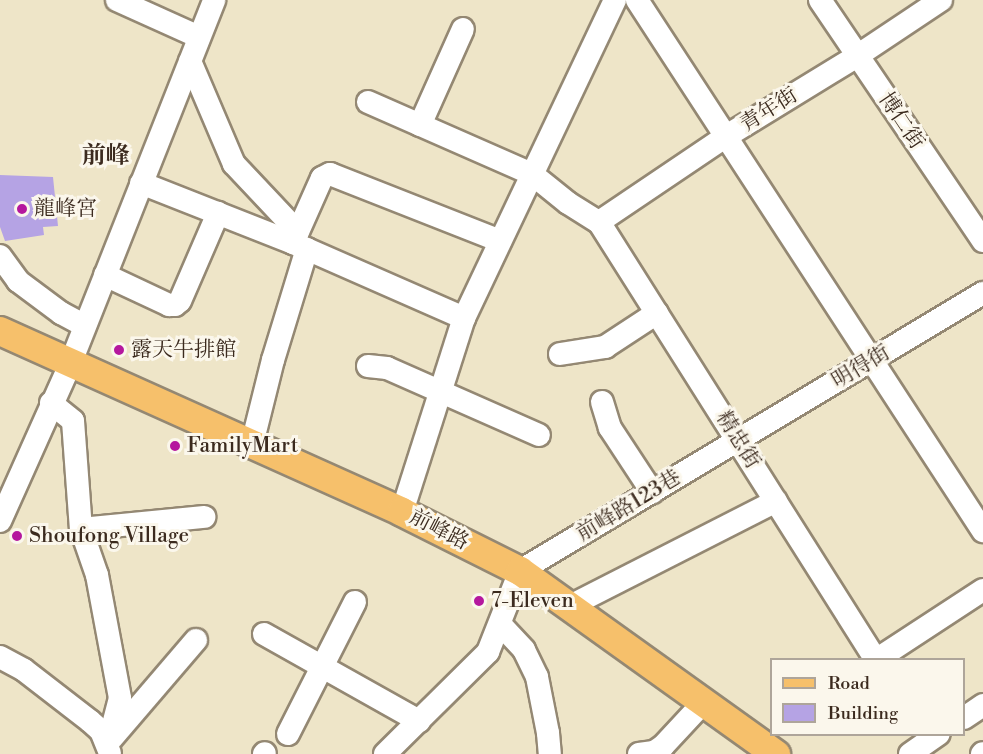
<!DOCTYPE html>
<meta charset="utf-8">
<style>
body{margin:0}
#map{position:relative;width:983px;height:754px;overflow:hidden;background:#eee5c8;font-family:"Libre Bodoni","Noto Serif TC",serif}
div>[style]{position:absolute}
.building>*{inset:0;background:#b5a3e4}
.roads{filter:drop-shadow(2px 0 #948873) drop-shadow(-2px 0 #948873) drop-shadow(0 2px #948873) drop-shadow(0 -2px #948873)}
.minor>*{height:22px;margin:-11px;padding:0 11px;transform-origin:11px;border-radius:11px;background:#fff}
.major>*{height:28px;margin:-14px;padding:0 14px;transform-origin:14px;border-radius:14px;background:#f6c06b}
.dots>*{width:16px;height:16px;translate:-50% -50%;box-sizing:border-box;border:3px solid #fbf7ec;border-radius:50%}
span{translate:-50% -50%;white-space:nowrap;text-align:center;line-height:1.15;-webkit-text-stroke:6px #fbf7ec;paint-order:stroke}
.street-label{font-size:21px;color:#3b2a1e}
.poi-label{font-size:21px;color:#3b2a1e}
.left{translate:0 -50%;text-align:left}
.quarter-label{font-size:24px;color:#3b2a1e;font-weight:700}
.legend{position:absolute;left:770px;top:658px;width:195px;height:78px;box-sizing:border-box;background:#fbf7ec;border:2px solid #aea59a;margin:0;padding:8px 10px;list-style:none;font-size:18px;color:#3b2a1e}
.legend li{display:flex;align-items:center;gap:12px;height:30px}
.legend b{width:30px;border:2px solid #aea59a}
</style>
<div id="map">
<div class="building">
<div style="clip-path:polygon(0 175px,53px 177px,58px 226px,43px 227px,44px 235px,5px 241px,0 227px)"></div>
</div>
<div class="roads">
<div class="minor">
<div style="left:117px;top:0;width:90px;rotate:24.3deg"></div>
<div style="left:637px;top:0;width:634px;rotate:56.91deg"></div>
<div style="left:820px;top:0;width:291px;rotate:55.9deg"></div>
<div style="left:190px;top:61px;width:112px;rotate:66.9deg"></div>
<div style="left:234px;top:164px;width:93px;rotate:46.7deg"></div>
<div style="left:368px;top:102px;width:179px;rotate:23.7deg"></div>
<div style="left:532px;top:174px;width:46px;rotate:38.9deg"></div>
<div style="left:568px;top:203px;width:36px;rotate:32deg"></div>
<div style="left:599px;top:222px;width:518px;rotate:57.69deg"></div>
<div style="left:420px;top:125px;width:105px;rotate:-65.9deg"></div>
<div style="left:141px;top:183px;width:163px;rotate:21.5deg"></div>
<div style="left:293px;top:243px;width:187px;rotate:23.7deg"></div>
<div style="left:599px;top:222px;width:152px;rotate:-34deg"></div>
<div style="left:725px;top:137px;width:155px;rotate:-31.5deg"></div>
<div style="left:857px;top:56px;width:101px;rotate:-33.7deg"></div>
<div style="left:293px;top:243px;width:71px;rotate:-66deg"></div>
<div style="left:322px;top:178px;width:9px;rotate:-27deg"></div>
<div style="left:330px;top:174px;width:183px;rotate:21.5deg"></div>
<div style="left:0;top:256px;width:31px;rotate:54deg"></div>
<div style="left:18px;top:281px;width:54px;rotate:36.7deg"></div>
<div style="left:61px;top:313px;width:27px;rotate:28deg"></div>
<div style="left:105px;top:275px;width:71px;rotate:25.1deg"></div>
<div style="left:169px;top:305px;width:6px"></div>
<div style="left:175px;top:305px;width:6px;rotate:-39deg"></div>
<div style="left:180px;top:301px;width:96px;rotate:-66.6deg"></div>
<div style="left:560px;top:354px;width:46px;rotate:-8.8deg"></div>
<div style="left:605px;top:347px;width:62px;rotate:-33.2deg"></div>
<div style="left:368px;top:366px;width:19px;rotate:6deg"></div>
<div style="left:387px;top:368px;width:166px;rotate:23.8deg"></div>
<div style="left:602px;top:402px;width:27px;rotate:73deg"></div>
<div style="left:610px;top:428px;width:77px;rotate:56.7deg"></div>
<div style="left:51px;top:403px;width:28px;rotate:39deg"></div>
<div style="left:73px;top:421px;width:108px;rotate:85.8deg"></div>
<div style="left:81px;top:529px;width:49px;rotate:70.8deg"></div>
<div style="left:97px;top:575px;width:125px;rotate:79.4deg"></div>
<div style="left:120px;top:698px;width:48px;rotate:104.6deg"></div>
<div style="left:252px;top:444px;width:87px;rotate:-76deg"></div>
<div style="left:273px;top:360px;width:116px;rotate:-73deg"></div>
<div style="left:402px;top:512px;width:204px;rotate:-72.3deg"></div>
<div style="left:464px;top:318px;width:352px;rotate:-64.6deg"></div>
<div style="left:0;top:521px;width:174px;rotate:-65.9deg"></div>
<div style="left:71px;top:362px;width:389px;rotate:-68.4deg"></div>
<div style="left:81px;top:529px;width:124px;rotate:-5.6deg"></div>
<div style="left:570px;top:606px;width:231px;rotate:-27deg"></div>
<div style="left:500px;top:624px;width:35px;rotate:47deg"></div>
<div style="left:524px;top:650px;width:30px;rotate:64deg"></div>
<div style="left:537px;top:677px;width:57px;rotate:78.9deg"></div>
<div style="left:548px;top:733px;width:21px;rotate:85deg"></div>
<div style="left:264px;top:634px;width:178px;rotate:29.3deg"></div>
<div style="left:0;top:657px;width:27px;rotate:28deg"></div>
<div style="left:24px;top:670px;width:83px;rotate:37.7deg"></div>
<div style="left:90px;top:721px;width:15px;rotate:42deg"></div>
<div style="left:101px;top:731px;width:24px;rotate:68deg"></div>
<div style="left:876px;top:660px;width:128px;rotate:-33.2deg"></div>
<div style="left:964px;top:718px;width:23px;rotate:-34deg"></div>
<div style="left:288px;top:734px;width:148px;rotate:-63.1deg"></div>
<div style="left:112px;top:738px;width:129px;rotate:-49.4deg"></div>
<div style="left:264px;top:754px;width:1px;rotate:-45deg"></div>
<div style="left:385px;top:754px;width:145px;rotate:-44.7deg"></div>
<div style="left:488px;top:652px;width:87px;rotate:-68.4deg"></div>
<div style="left:520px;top:571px;width:540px;rotate:-30.98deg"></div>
<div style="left:639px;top:754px;width:15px;rotate:-8deg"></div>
<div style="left:654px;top:752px;width:11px;rotate:-34deg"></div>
<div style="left:663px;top:746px;width:60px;rotate:-47deg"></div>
<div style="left:910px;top:754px;width:35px;rotate:-35deg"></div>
<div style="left:982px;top:754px;width:1px;rotate:-45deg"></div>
</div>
<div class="major">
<div style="left:0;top:331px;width:441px;rotate:24.2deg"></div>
<div style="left:402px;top:512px;width:132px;rotate:26.6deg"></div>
<div style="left:520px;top:571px;width:315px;rotate:35.6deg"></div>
</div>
</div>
<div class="dots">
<div style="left:22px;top:209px;background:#b5179e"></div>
<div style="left:119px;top:350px;background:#b5179e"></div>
<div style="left:175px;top:446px;background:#b5179e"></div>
<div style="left:17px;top:536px;background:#b5179e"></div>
<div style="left:479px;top:601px;background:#b5179e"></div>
</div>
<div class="street-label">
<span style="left:769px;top:110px;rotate:-32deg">青年街</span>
<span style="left:901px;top:121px;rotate:56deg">博仁街</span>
<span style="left:861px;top:367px;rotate:-31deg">明得街</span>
<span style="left:738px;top:440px;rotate:58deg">精忠街</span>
<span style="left:629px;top:506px;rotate:-31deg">前峰路123巷</span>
<span style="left:439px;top:530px;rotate:27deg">前峰路</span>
</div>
<div class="poi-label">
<span class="left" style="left:34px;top:209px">龍峰宮</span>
<span class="left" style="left:131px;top:350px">露天牛排館</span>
<span class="left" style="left:187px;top:446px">FamilyMart</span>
<span class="left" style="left:29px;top:536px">Shoufong Village</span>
<span class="left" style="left:491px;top:601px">7-Eleven</span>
</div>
<div class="quarter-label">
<span style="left:106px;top:157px">前峰</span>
</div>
<ul class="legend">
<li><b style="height:8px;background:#f6c06b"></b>Road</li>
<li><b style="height:16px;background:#b5a3e4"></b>Building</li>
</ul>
</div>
